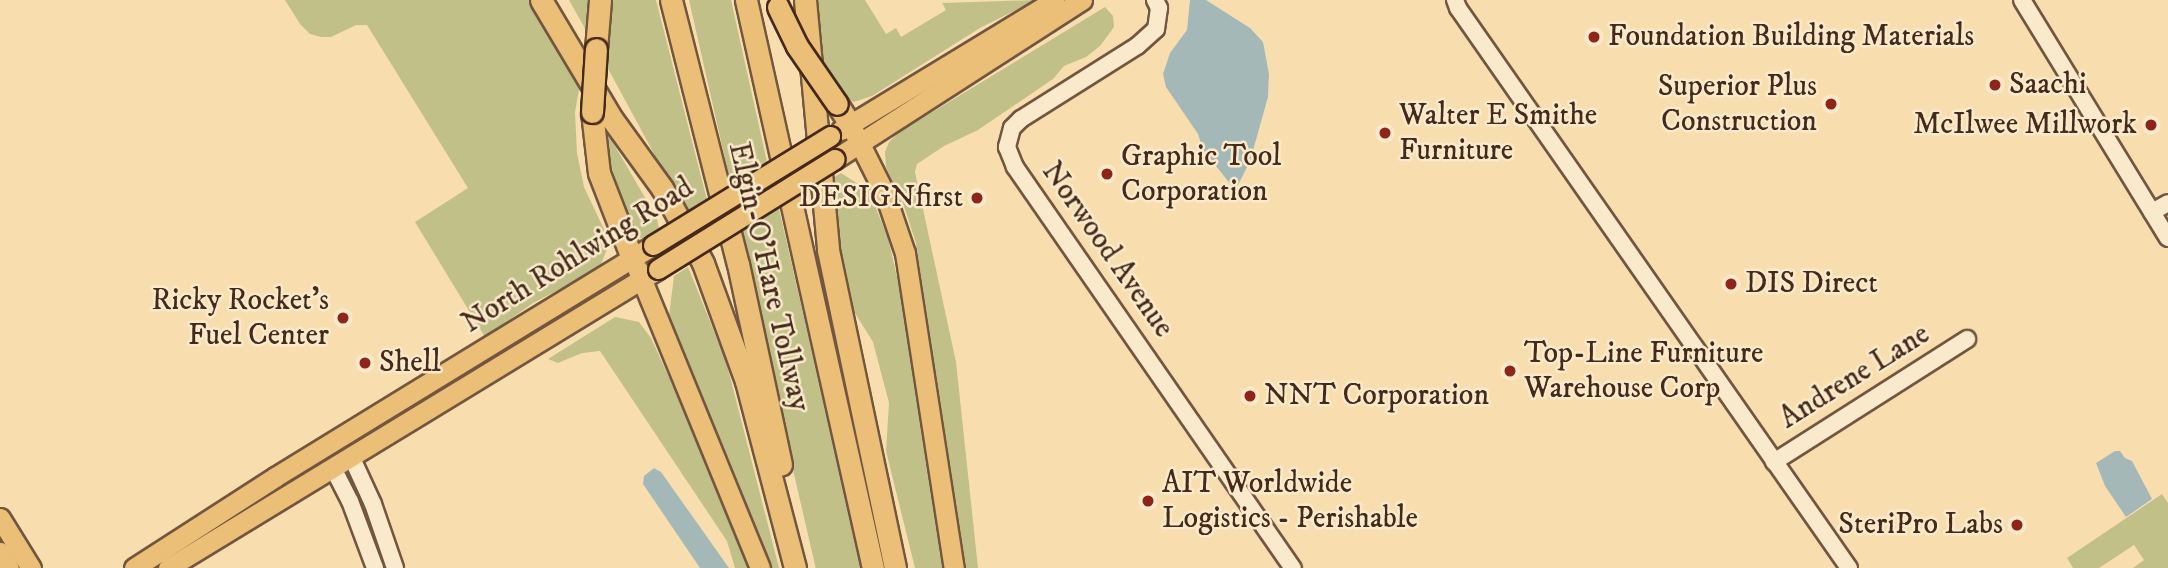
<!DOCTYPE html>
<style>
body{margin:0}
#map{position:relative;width:2168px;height:568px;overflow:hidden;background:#f8deaf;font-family:"IM FELL DW Pica",serif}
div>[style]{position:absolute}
.green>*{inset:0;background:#c1c088;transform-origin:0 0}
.water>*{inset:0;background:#a4b9b7}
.roads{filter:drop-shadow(2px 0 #725640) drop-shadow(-2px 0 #725640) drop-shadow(0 2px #725640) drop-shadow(0 -2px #725640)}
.minor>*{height:16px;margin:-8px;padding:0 8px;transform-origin:8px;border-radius:8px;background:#faeacb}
.major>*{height:19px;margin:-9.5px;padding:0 9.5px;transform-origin:9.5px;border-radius:9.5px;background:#ecbf78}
.highway>*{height:21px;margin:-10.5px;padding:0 10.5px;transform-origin:10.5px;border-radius:10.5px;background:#ecbf78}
.bridges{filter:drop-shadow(2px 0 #45291b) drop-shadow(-2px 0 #45291b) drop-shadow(0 2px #45291b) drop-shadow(0 -2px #45291b)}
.major-bridge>*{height:19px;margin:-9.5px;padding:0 9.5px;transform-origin:9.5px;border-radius:9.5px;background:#ecbf78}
.highway-bridge>*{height:21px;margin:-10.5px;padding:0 10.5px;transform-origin:10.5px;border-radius:10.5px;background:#ecbf78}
.dots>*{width:19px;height:19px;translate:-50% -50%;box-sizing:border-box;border:4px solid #faeacb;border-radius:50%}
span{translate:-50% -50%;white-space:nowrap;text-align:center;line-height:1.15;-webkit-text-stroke:5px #faeacb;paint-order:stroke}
.poi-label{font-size:30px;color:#45291b}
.left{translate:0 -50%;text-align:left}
.right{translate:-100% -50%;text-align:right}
.street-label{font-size:30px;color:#45291b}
</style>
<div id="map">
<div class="green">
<div style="clip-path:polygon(285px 0,529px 0,580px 84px,575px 112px,577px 153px,584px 187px,610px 242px,599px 269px,533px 303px,485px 337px,415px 222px,468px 188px,367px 25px,356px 25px,331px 37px,321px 37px,310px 34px,300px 24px)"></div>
<div style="clip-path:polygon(569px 0,590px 0,587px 32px)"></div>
<div style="clip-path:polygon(611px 0,656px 0,707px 200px,686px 213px,605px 63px)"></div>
<div style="clip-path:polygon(689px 0,731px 0,767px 162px,731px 185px)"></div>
<div style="clip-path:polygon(818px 0,865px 0,886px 34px,896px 28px,901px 37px,946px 10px,942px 3px,1036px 0,980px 28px,872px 96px,854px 102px,843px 97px,842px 91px,820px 59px)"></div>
<div style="clip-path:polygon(1105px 7px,1113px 16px,1114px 27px,1100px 46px,1086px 57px,1064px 66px,1053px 79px,978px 130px,944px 146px,917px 164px,915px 172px,956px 362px,978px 568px,964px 568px,916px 243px,904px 206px,886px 167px,885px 152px,889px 142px,898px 133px)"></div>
<div style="clip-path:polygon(602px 124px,657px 218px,659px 229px,644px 238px,637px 238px,634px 233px,608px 157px)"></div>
<div style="clip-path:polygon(841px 173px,869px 191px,888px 238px,916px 359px,946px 568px,915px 568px,886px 451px,889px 403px,873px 342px,850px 305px,835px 225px,828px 181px)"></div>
<div style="left:779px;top:209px;width:368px;height:45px;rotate:77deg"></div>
<div style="clip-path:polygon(688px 267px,726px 361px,779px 568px,767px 568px,668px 324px,674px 276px)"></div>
<div style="clip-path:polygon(615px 317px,639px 322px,651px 338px,691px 426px,749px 568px,735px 568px,727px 541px,600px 351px,582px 353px,558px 363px,548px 359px)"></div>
<div style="clip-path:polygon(2162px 494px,2168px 503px,2168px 568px,2133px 568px,2144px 560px,2134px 545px,2099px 568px,2073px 568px,2067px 558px)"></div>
</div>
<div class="water">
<div style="clip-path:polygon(1190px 0,1206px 0,1250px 28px,1263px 42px,1269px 74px,1268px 97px,1250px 161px,1238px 185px,1232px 186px,1203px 150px,1198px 134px,1166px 87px,1163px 74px,1170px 53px,1187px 30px)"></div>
<div style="clip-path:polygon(2115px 451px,2120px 451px,2125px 458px,2132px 461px,2152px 499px,2126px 517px,2105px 486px,2096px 463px)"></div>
<div style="clip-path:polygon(654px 468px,661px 472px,729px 568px,700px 568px,643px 484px,644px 476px)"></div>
</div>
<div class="roads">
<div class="minor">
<div style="left:1155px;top:0;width:9px;rotate:63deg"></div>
<div style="left:1159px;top:8px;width:21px;rotate:98deg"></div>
<div style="left:1156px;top:29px;width:25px;rotate:138deg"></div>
<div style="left:1137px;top:46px;width:137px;rotate:147.8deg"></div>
<div style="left:1021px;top:119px;width:13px;rotate:135deg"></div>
<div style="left:1012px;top:128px;width:20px;rotate:105deg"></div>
<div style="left:1007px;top:147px;width:22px;rotate:68deg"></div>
<div style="left:1015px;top:167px;width:488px;rotate:55.3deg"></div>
<div style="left:1455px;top:0;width:9px;rotate:69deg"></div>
<div style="left:1458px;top:8px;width:683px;rotate:55.08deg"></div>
<div style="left:2022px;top:0;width:279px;rotate:58.5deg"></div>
<div style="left:2152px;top:212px;width:18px;rotate:-29deg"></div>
<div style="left:351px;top:456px;width:53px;rotate:65.4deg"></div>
<div style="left:373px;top:504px;width:68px;rotate:71deg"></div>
<div style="left:1774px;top:462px;width:229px;rotate:-32.5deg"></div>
<div style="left:333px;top:468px;width:37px;rotate:63deg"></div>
<div style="left:350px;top:501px;width:72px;rotate:69.5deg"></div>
</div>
<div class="major">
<div style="left:850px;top:124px;width:78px;rotate:63.4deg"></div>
<div style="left:885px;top:194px;width:62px;rotate:71.3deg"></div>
<div style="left:905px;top:253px;width:319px;rotate:81.2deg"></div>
<div style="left:841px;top:130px;width:250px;rotate:-31.3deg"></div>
<div style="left:835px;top:159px;width:294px;rotate:-32.8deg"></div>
<div style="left:637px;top:268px;width:324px;rotate:67.7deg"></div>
<div style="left:0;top:518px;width:59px;rotate:58.2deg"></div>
<div style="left:0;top:552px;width:18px;rotate:61deg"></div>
<div style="left:134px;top:568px;width:168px;rotate:-32.8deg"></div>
<div style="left:275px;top:477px;width:444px;rotate:-31.5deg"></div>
<div style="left:168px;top:568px;width:574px;rotate:-31.39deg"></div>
</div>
<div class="highway">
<div style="left:541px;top:0;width:139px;rotate:59.2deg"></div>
<div style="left:612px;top:119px;width:85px;rotate:54.1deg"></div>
<div style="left:662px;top:188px;width:85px;rotate:61.3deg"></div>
<div style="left:703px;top:263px;width:126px;rotate:70deg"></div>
<div style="left:746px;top:381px;width:193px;rotate:75.3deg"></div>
<div style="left:671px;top:0;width:272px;rotate:75.8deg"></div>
<div style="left:738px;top:264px;width:205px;rotate:77.9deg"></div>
<div style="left:746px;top:0;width:582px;rotate:77.4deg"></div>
<div style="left:805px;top:0;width:251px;rotate:84.7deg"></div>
<div style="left:828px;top:250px;width:325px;rotate:78.1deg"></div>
<div style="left:596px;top:49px;width:49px;rotate:-85.3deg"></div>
<div style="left:837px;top:104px;width:24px;rotate:57deg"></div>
<div style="left:592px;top:112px;width:61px;rotate:83.5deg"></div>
<div style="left:599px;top:173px;width:91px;rotate:68.8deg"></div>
</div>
</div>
<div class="bridges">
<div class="major-bridge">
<div style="left:653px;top:245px;width:208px;rotate:-31.6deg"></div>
<div style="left:658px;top:269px;width:208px;rotate:-31.9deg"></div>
</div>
<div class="highway-bridge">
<div style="left:778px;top:7px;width:43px;rotate:64deg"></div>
<div style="left:797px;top:46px;width:70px;rotate:55.4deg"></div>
<div style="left:592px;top:112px;width:63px;rotate:-86.4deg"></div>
</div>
</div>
<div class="dots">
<div style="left:1594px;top:37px;background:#8f2418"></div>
<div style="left:1995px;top:85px;background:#8f2418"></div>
<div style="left:1831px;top:104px;background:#8f2418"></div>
<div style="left:2151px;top:125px;background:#8f2418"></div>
<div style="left:1385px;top:133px;background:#8f2418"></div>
<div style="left:1107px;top:174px;background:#8f2418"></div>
<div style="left:977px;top:198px;background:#8f2418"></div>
<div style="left:1731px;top:284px;background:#8f2418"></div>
<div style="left:343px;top:318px;background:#8f2418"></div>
<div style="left:365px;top:363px;background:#8f2418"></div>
<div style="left:1510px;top:371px;background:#8f2418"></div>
<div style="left:1250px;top:396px;background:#8f2418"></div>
<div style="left:1148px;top:501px;background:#8f2418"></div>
<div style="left:2017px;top:525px;background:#8f2418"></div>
</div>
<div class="poi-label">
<span class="left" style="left:1608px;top:37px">Foundation Building Materials</span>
<span class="left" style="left:2009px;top:85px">Saachi</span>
<span class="right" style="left:1817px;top:104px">Superior Plus<br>Construction</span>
<span class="left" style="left:1399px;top:133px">Walter E Smithe<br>Furniture</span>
<span class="right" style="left:2137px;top:125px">McIlwee Millwork</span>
<span class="left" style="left:1121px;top:174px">Graphic Tool<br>Corporation</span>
<span class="right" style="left:963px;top:198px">DESIGNfirst</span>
<span class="left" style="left:1745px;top:284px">DIS Direct</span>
<span class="right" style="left:329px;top:318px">Ricky Rocket's<br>Fuel Center</span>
<span class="left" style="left:1524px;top:371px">Top-Line Furniture<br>Warehouse Corp</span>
<span class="left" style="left:379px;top:363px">Shell</span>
<span class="left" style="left:1264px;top:396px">NNT Corporation</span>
<span class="left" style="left:1162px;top:501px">AIT Worldwide<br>Logistics - Perishable</span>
<span class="right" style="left:2003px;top:525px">SteriPro Labs</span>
</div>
<div class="street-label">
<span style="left:1107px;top:250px;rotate:55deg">Norwood Avenue</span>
<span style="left:578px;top:256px;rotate:-32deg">North Rohlwing Road</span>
<span style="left:768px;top:277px;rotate:77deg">Elgin-O'Hare Tollway</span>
<span style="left:1855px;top:377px;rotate:-32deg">Andrene Lane</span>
</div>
</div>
